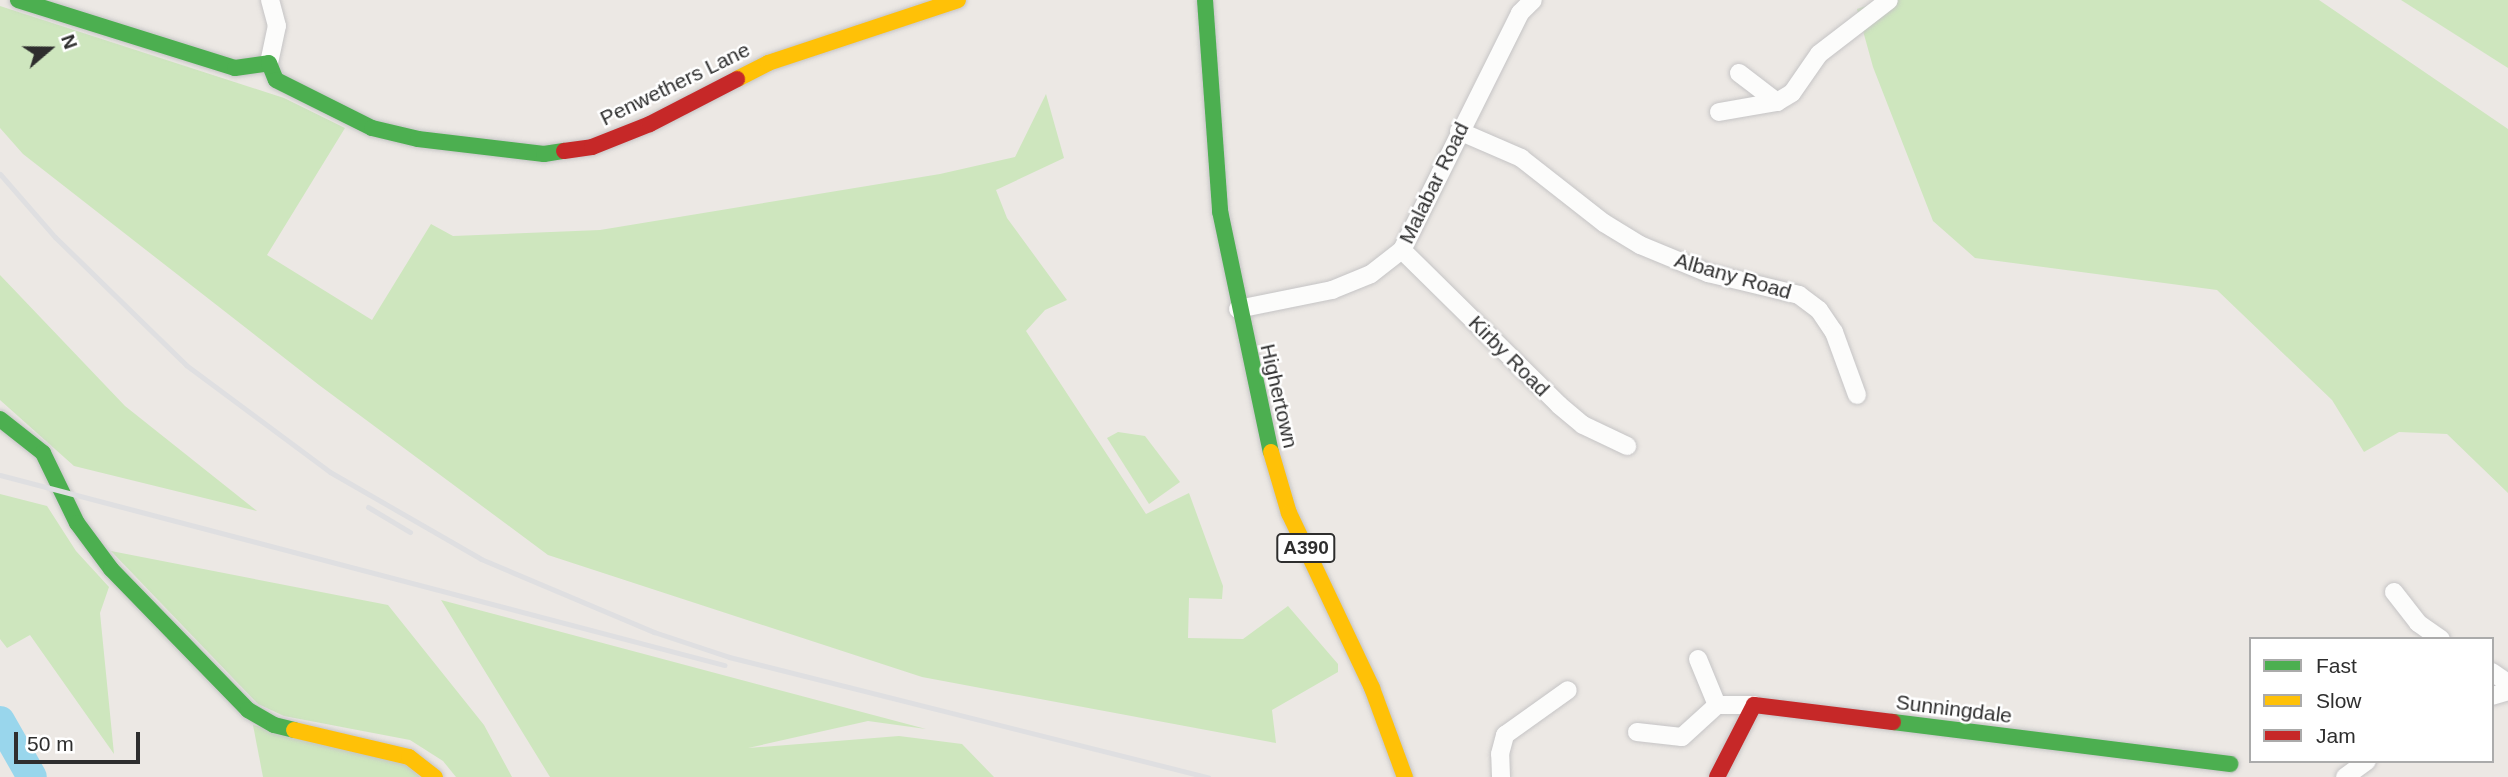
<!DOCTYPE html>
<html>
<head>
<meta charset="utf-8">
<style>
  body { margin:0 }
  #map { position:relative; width:2508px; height:777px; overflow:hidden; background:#ece8e4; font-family:Arial,sans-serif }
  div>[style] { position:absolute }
  .green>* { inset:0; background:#cee6be }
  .river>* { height:30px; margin:-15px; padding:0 15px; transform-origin:15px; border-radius:15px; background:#99d6ec }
  .roads { filter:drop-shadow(0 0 2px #c5c4c5) drop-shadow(0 0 2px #c5c4c5) }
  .street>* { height:18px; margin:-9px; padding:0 9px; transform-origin:9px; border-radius:9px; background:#fcfcfb }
  .fast>* { height:16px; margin:-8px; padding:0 8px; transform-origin:8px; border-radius:8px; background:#4caf50 }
  .slow>* { height:16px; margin:-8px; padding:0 8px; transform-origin:8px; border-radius:8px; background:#ffc107 }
  .jam>* { height:16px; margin:-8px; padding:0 8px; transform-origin:8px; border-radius:8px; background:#c62828 }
  .rail>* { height:5px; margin:-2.5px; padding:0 2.5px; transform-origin:2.5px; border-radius:2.5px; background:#dfdfe1 }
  span { translate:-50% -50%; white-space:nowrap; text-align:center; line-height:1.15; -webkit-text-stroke:5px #fff; paint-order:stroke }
  .shield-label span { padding:2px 5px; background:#fff; border:2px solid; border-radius:5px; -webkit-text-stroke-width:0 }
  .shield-label { font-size:19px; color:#2e2e2e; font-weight:700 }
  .street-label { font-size:21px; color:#2e2e2e }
  .legend { position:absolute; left:2249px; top:637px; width:245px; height:126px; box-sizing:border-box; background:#fff; border:2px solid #ababab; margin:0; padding:9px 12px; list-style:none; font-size:21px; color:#2e2e2e }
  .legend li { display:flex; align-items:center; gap:14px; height:35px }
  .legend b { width:35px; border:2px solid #ababab }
  .north { position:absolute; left:14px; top:14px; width:70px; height:70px; -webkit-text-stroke:5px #fff; paint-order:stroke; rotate:70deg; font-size:19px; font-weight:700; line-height:28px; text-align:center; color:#2e2e2e }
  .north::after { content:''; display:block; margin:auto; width:24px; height:32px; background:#2e2e2e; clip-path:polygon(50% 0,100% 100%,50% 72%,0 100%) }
  .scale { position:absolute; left:14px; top:732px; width:126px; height:32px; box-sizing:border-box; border:4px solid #2e2e2e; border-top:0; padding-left:9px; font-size:21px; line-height:24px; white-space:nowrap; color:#2e2e2e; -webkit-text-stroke:5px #fff; paint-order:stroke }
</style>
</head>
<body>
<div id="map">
  <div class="green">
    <div style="clip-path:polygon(1884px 0,2319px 0,2508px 129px,2508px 493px,2447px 434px,2399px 432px,2364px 452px,2332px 400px,2217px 290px,1975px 258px,1933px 221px,1873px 67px,1857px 9px)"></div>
    <div style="clip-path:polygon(2401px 0,2508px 0,2508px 68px)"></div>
    <div style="clip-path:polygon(0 6px,284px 98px,345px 128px,267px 255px,372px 320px,431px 224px,453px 236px,600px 230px,940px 174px,1015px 157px,1046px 94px,1064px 158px,996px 190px,1007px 218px,1067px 300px,1045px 310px,1026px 331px,1146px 514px,1189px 493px,1223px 586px,1222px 599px,1189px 598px,1188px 638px,1243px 639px,1288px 606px,1338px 664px,1338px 672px,1272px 710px,1276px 743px,922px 677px,548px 555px,319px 385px,23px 154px,0 128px)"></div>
    <div style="clip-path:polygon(0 275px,125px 406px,257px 511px,74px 466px,0 400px)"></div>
    <div style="clip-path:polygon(1118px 432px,1145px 436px,1180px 482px,1149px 504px,1107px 438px)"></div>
    <div style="clip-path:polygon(0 494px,47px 506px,76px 551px,109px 587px,100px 613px,114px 754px,30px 635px,7px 648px,0 639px)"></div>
    <div style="clip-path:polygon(111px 551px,388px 605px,484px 725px,512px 777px,456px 777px,443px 761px,410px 740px,284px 716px,258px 704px)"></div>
    <div style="clip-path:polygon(441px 600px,926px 729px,868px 721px,748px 748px,899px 736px,962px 744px,994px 777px,550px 777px)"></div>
    <div style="clip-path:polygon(253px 725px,407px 765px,420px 777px,263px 777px)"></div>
  </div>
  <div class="river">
    <div style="left:0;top:721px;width:64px;rotate:60.3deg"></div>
  </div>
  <div class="roads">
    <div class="street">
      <div style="left:269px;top:63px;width:38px;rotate:-78deg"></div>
      <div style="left:277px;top:26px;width:27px;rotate:-105deg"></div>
      <div style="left:1739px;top:73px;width:48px;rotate:37.3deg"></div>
      <div style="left:1719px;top:112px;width:59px;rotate:-9.8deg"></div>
      <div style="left:1777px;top:102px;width:17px;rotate:-31deg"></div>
      <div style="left:1792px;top:93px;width:47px;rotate:-55.3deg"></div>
      <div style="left:1819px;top:54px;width:88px;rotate:-37.6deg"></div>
      <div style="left:1459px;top:131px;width:68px;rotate:23.5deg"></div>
      <div style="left:1521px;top:158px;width:105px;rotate:38.1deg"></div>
      <div style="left:1604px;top:223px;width:42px;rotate:31.4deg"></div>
      <div style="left:1640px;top:245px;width:74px;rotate:22.4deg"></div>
      <div style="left:1708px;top:273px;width:94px;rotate:13.6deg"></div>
      <div style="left:1799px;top:295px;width:25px;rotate:37deg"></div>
      <div style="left:1819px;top:310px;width:27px;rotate:56deg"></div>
      <div style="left:1834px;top:332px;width:67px;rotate:69.9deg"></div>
      <div style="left:1402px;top:250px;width:221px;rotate:44.6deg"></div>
      <div style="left:1559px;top:405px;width:31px;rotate:40deg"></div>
      <div style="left:1583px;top:425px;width:49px;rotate:25.5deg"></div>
      <div style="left:1238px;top:309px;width:96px;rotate:-11.4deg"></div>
      <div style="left:1332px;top:290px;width:42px;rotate:-22.3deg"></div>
      <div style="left:1371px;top:274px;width:39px;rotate:-38deg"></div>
      <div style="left:1402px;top:250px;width:265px;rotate:-63.5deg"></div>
      <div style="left:1520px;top:13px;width:18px;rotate:-45deg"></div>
      <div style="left:2394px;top:592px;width:39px;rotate:52deg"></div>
      <div style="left:2418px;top:623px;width:28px;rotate:35deg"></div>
      <div style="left:1698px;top:659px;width:50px;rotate:67.6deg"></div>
      <div style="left:2492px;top:672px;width:19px;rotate:35deg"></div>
      <div style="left:2492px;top:696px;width:17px;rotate:-17deg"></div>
      <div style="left:1637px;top:732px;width:45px;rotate:6.3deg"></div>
      <div style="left:1682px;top:737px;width:47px;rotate:-42.4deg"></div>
      <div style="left:1717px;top:705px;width:37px"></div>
      <div style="left:1501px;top:777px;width:23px;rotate:-92deg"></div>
      <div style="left:1500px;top:754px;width:20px;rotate:-75deg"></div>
      <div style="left:1505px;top:735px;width:77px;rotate:-35.5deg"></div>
      <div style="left:2345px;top:777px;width:27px;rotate:-36deg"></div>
    </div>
    <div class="fast">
      <div style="left:18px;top:0;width:227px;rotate:17.4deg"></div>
      <div style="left:235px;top:68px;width:34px;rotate:-8deg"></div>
      <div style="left:269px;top:63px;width:18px;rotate:68deg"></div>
      <div style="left:276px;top:80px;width:107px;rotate:26.6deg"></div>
      <div style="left:372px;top:128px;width:47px;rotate:13.4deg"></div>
      <div style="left:418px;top:139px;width:127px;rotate:6.8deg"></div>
      <div style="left:544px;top:154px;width:20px;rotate:-9deg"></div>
      <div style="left:1205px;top:0;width:212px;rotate:85.9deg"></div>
      <div style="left:1220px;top:211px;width:246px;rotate:78.1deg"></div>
      <div style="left:0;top:419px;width:55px;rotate:38.3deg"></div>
      <div style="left:43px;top:453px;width:78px;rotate:64.1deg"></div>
      <div style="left:77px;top:523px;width:57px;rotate:53.5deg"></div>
      <div style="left:111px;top:569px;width:197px;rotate:45.8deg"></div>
      <div style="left:248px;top:710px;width:30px;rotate:30deg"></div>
      <div style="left:274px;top:725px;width:21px;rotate:14deg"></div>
      <div style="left:1893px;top:722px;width:340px;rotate:7.1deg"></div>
    </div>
    <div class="slow">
      <div style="left:737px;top:79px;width:35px;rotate:-27deg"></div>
      <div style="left:768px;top:63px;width:200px;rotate:-18.3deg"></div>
      <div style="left:1271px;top:452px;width:64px;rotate:73.6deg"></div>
      <div style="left:1289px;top:513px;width:194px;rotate:64.6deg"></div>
      <div style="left:1372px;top:688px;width:95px;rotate:69.7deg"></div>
      <div style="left:294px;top:730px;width:118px;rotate:13.2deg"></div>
      <div style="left:409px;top:757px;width:33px;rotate:38deg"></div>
    </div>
    <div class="jam">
      <div style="left:564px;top:151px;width:28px;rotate:-8deg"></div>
      <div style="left:592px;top:147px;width:62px;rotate:-21.6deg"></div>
      <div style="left:650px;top:124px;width:98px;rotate:-27.3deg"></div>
      <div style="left:1717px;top:777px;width:81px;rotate:-62.8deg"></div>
      <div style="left:1754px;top:705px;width:140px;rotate:7deg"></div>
    </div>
  </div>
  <div class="rail">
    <div style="left:0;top:174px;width:84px;rotate:48.9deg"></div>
    <div style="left:55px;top:237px;width:183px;rotate:44.3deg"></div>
    <div style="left:186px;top:365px;width:179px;rotate:36.6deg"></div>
    <div style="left:330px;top:472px;width:174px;rotate:29.9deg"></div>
    <div style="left:481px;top:559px;width:188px;rotate:22.9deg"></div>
    <div style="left:654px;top:632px;width:79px;rotate:18.4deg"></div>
    <div style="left:729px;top:657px;width:494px;rotate:14.1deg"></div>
    <div style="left:0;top:475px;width:749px;rotate:14.7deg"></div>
    <div style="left:368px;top:507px;width:49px;rotate:30.8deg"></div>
  </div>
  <div class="shield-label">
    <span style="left:1306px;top:548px">A390</span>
  </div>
  <div class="street-label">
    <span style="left:675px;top:84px;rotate:-26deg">Penwethers Lane</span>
    <span style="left:1434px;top:183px;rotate:-64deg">Malabar Road</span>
    <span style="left:1733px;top:276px;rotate:16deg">Albany Road</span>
    <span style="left:1509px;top:356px;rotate:45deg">Kirby Road</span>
    <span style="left:1279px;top:396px;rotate:77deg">Highertown</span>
    <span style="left:1954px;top:709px;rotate:7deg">Sunningdale</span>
  </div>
  <ul class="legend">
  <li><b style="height:9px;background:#4caf50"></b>Fast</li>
  <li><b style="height:9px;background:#ffc107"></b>Slow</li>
  <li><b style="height:9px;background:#c62828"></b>Jam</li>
  </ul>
  <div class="north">N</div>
  <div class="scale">50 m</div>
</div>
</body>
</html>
